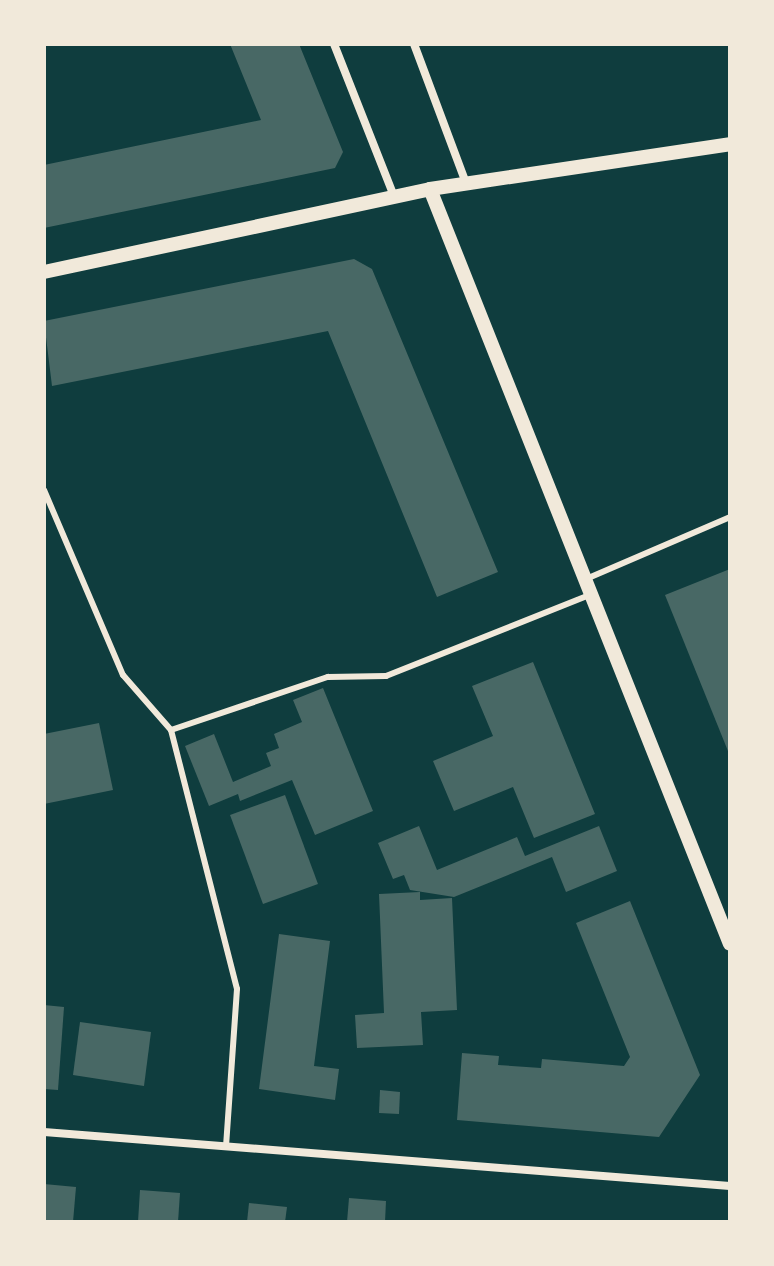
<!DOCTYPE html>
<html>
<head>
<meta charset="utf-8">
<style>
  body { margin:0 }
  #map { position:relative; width:774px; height:1266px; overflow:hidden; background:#0f3d3e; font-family:Overpass,sans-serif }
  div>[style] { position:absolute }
  .building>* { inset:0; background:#486865 }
  .service>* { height:6px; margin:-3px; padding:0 3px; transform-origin:3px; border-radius:3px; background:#f1e9da }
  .minor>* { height:8px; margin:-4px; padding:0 4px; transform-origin:4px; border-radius:4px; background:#f1e9da }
  .tertiary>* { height:14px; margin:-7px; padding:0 7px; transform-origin:7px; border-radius:7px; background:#f1e9da }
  span { translate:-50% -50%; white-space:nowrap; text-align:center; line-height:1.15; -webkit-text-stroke:6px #f1e9da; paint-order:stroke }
  .frame { position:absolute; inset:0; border:46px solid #f1e9da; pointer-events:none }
</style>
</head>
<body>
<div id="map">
  <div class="building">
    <div style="clip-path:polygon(230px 44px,299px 44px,343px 152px,335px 168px,44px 228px,44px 165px,261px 120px)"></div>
    <div style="clip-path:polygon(354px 259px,372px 269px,498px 572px,437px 597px,328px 331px,52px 386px,44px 321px)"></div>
    <div style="clip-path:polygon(730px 569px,730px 756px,665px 595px)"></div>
    <div style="clip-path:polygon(533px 662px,595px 814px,534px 838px,513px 787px,454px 811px,433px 761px,493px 736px,472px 686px)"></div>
    <div style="clip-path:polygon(323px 688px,373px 811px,315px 835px,292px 780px,240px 801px,238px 794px,209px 806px,185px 746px,214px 734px,233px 782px,271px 766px,266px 753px,279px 748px,274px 734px,302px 722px,293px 700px)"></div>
    <div style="clip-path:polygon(99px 723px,113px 790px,44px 804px,44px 734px)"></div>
    <div style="clip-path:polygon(285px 795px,318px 884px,263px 904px,230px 815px)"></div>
    <div style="clip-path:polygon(419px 826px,437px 870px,517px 837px,525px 856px,599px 826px,617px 871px,566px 892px,552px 857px,454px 897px,410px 890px,404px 875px,393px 879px,378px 843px)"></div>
    <div style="clip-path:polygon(420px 892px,420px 900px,452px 898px,457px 1010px,421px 1012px,423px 1045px,357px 1048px,355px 1015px,384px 1013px,379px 894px)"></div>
    <div style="clip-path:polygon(630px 901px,700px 1075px,659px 1137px,457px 1120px,462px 1053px,499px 1056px,498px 1065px,541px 1068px,542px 1059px,624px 1066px,630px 1057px,576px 923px)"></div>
    <div style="clip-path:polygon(279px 934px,330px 941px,314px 1066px,339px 1069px,335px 1100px,259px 1089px)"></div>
    <div style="clip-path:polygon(44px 1005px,64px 1007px,58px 1090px,44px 1089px)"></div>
    <div style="clip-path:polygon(80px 1022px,151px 1032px,144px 1086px,73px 1075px)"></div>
    <div style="clip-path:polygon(380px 1090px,400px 1092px,399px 1114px,379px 1113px)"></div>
    <div style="clip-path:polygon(44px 1184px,76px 1187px,73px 1222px,44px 1222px)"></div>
    <div style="clip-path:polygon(140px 1190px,180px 1193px,178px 1222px,138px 1222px)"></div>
    <div style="clip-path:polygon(349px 1198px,386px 1201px,385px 1222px,347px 1222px)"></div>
    <div style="clip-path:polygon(249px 1203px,287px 1207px,285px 1222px,247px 1222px)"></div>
  </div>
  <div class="service">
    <div style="left:44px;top:490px;width:201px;rotate:66.9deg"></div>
    <div style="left:123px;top:675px;width:73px;rotate:48.9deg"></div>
    <div style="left:171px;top:730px;width:267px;rotate:75.7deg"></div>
    <div style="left:237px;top:989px;width:157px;rotate:94deg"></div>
    <div style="left:586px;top:579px;width:157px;rotate:-23.3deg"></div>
    <div style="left:171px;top:730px;width:166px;rotate:-18.7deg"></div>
    <div style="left:328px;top:677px;width:58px;rotate:-1deg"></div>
    <div style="left:386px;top:676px;width:219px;rotate:-21.7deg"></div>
  </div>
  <div class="minor">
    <div style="left:334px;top:44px;width:163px;rotate:68.5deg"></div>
    <div style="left:414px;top:44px;width:148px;rotate:69.5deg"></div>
    <div style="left:44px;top:1132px;width:688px;rotate:4.5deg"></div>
  </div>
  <div class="tertiary">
    <div style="left:430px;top:189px;width:812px;rotate:68.33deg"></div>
    <div style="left:44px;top:272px;width:395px;rotate:-12.1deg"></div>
    <div style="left:430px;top:189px;width:303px;rotate:-8.5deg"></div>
  </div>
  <div class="frame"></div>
</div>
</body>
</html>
